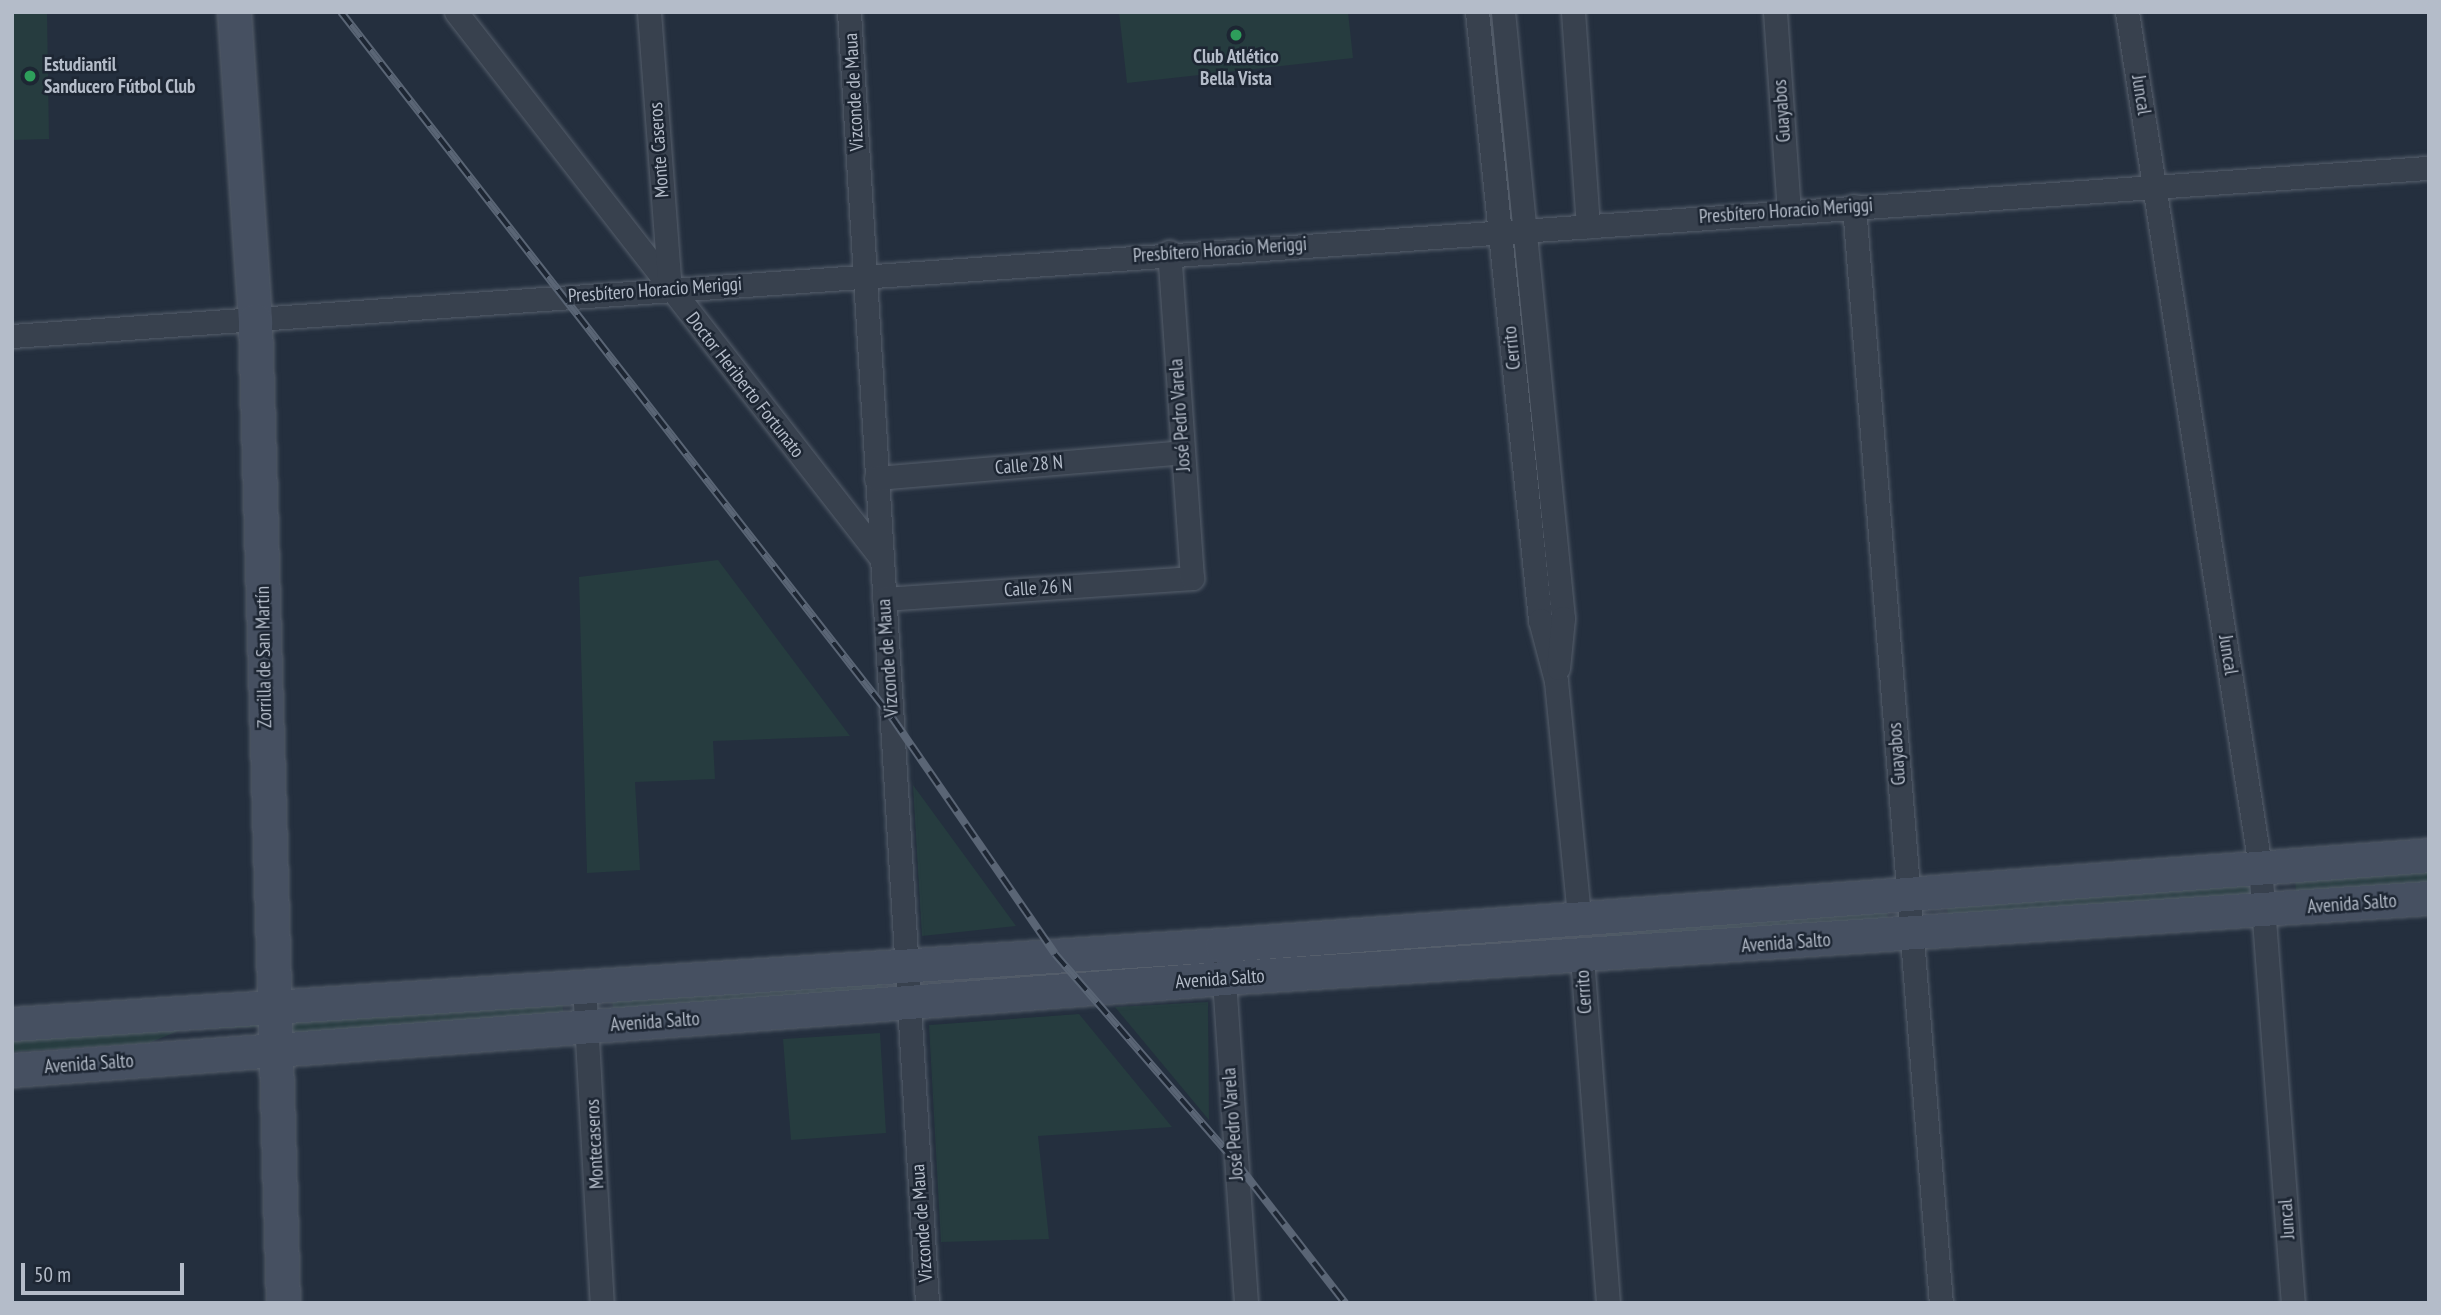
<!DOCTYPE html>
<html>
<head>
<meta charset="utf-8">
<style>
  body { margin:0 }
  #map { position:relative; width:2441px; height:1315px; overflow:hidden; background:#242f3e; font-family:"PT Sans Narrow",sans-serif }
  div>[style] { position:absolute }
  .green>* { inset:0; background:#263c3f }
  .roads { filter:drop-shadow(0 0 2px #565f6c) drop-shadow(0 0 2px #565f6c) }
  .street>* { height:23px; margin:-11.5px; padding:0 11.5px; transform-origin:11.5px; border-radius:11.5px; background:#38414e }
  .secondary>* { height:33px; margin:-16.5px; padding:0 16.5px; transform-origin:16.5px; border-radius:16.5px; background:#465061 }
  .rail>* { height:8px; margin-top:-4px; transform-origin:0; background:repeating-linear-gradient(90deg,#1d2633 0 16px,#5a6575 0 32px); box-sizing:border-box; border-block:2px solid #5a6575 }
  .dots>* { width:19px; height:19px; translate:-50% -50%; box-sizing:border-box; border:4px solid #1d2633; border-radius:50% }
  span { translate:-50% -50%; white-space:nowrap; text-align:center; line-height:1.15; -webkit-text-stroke:5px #1d2633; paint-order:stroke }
  .poi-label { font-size:19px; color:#b4bcc9; font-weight:700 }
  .left { translate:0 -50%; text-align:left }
  .street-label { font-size:19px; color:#b4bcc9 }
  .frame { position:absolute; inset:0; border:14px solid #b4bcc9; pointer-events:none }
  .scale { position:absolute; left:21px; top:1263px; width:163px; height:32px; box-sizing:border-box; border:4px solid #b4bcc9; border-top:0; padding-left:9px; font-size:21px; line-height:24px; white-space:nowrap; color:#b4bcc9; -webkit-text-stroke:5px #1d2633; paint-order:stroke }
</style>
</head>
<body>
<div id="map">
  <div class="green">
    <div style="clip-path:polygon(12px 12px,47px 12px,49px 139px,12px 140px)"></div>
    <div style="clip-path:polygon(1119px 12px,1348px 12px,1353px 58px,1127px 83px)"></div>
    <div style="clip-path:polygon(718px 560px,850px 736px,713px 741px,715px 779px,635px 782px,640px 870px,587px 873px,579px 577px)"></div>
    <div style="clip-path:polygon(913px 785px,1016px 926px,922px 936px)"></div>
    <div style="clip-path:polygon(2429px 867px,2429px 883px,2296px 893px,2295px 876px)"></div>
    <div style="clip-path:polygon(2250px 880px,2251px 898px,1948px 919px,1947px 901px)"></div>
    <div style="clip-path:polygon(1887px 908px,1888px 924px,1605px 940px,1604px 924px)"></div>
    <div style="clip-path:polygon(881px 975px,883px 992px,613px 1010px,612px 994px)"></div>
    <div style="clip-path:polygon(562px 998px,564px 1020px,288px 1040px,286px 1014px)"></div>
    <div style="clip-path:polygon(1208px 1002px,1209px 1120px,1115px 1007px)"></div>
    <div style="clip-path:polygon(1079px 1014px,1172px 1127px,1038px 1136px,1049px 1239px,941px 1242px,929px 1025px)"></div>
    <div style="clip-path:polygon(265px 1015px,266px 1027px,183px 1029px,149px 1043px,12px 1052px,12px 1035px)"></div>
    <div style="clip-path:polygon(880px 1033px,886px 1133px,791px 1140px,783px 1039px)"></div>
  </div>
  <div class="roads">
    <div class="street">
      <div style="left:456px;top:12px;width:692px;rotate:52.1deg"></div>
      <div style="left:649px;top:12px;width:278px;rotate:85.7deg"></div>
      <div style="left:849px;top:12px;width:1293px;rotate:86.54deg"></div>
      <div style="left:1477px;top:12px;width:611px;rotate:84.08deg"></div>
      <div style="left:1540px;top:620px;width:63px;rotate:75.3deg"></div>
      <div style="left:1556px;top:681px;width:235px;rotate:84.4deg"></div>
      <div style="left:1503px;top:12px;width:609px;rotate:84.35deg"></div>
      <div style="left:1563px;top:618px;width:50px;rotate:95.7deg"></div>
      <div style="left:1573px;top:12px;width:215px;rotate:86deg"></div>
      <div style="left:1775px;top:12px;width:198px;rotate:86deg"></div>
      <div style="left:2127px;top:12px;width:864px;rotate:81.15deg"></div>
      <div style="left:2260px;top:866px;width:438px;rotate:85.7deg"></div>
      <div style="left:1854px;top:206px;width:1100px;rotate:85.47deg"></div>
      <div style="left:12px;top:336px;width:2423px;rotate:-3.98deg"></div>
      <div style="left:876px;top:478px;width:308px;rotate:-4.8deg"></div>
      <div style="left:884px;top:599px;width:309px;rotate:-3.9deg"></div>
      <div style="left:1192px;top:578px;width:327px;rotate:-94deg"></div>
      <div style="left:1582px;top:957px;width:347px;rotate:85.7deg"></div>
      <div style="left:1223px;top:965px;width:339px;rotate:86.1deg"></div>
      <div style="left:584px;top:985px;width:319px;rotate:86.8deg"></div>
    </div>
    <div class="secondary">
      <div style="left:234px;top:12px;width:309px;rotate:86.1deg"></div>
      <div style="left:255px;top:320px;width:983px;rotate:88.37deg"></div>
      <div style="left:12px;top:1024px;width:1213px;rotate:-3.74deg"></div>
      <div style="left:1222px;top:945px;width:1210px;rotate:-4.26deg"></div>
      <div style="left:12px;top:1070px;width:1214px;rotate:-4.34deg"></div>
      <div style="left:1223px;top:978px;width:1209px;rotate:-3.8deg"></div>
    </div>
  </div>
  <div class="rail">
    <div style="left:341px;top:12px;width:897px;rotate:52.02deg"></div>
    <div style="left:893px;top:719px;width:285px;rotate:55.4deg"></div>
    <div style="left:1055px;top:954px;width:274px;rotate:49deg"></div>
    <div style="left:1235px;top:1161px;width:180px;rotate:52.2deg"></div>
  </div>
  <div class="dots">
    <div style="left:1236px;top:35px;background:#2e9e5b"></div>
    <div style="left:30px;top:76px;background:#2e9e5b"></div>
  </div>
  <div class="poi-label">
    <span style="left:1236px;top:68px">Club Atlético<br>Bella Vista</span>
    <span class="left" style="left:44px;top:76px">Estudiantil<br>Sanducero Fútbol Club</span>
  </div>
  <div class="street-label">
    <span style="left:854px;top:92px;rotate:-93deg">Vizconde de Maua</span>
    <span style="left:2141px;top:95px;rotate:81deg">Juncal</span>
    <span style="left:1782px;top:111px;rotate:-94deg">Guayabos</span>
    <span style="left:659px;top:150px;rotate:-94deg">Monte Caseros</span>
    <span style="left:1786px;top:211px;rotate:-4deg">Presbítero Horacio Meriggi</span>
    <span style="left:1220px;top:250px;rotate:-4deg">Presbítero Horacio Meriggi</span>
    <span style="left:655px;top:290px;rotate:-4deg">Presbítero Horacio Meriggi</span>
    <span style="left:1512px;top:348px;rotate:-96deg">Cerrito</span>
    <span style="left:745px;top:385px;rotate:52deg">Doctor Heriberto Fortunato</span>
    <span style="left:1180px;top:415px;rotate:-94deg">José Pedro Varela</span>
    <span style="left:1029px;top:465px;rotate:-5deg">Calle 28 N</span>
    <span style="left:1038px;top:588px;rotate:-4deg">Calle 26 N</span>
    <span style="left:2228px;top:655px;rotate:81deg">Juncal</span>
    <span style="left:264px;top:657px;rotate:-91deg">Zorrilla de San Martín</span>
    <span style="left:888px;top:658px;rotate:-94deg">Vizconde de Maua</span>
    <span style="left:1897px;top:754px;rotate:-94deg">Guayabos</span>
    <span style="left:2352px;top:904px;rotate:-4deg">Avenida Salto</span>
    <span style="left:1786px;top:943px;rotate:-4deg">Avenida Salto</span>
    <span style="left:1220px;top:979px;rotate:-4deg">Avenida Salto</span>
    <span style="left:1584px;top:992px;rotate:-94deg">Cerrito</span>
    <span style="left:655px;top:1022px;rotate:-4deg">Avenida Salto</span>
    <span style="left:89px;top:1064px;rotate:-4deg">Avenida Salto</span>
    <span style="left:1233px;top:1124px;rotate:-94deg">José Pedro Varela</span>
    <span style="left:595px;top:1144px;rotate:-93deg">Montecaseros</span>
    <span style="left:2287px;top:1219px;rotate:-94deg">Juncal</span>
    <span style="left:922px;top:1223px;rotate:-94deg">Vizconde de Maua</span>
  </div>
  <div class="frame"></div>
  <div class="scale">50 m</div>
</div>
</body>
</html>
